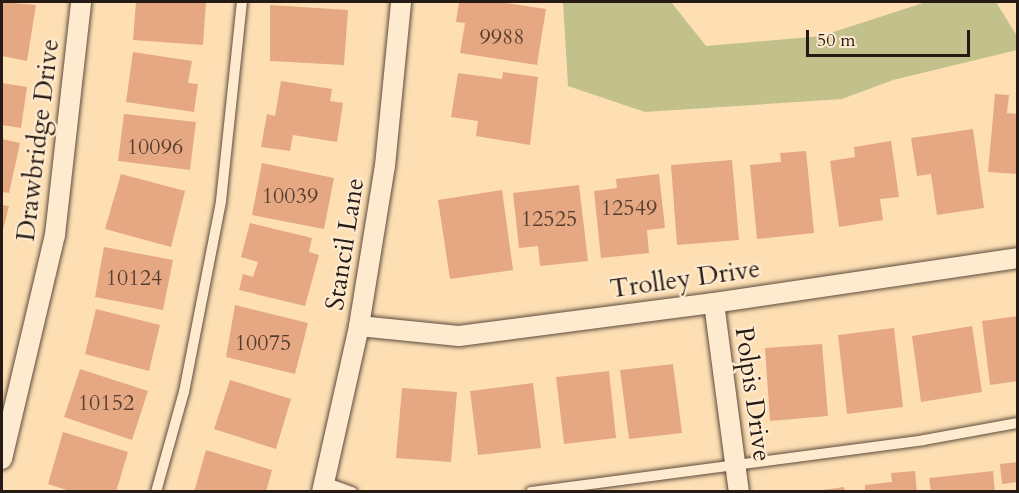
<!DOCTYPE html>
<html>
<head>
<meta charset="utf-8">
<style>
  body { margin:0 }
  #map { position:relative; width:1019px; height:493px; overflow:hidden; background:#fedfb4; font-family:Cardo,serif }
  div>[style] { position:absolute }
  .green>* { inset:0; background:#c2c18c }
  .building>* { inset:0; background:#e6a882 }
  .roads { filter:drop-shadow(0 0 2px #5b4b3c) drop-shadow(0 0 2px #5b4b3c) }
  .lane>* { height:10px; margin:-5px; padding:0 5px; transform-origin:5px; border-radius:5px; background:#feeace }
  .street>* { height:20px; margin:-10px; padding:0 10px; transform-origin:10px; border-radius:10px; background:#feeace }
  span { translate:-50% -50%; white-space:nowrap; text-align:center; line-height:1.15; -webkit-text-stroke:4.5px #feeace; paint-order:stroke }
  .number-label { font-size:22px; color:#553e30 }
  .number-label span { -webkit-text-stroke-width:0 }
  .street-label { font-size:26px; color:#251a14 }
  .frame { position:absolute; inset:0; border:3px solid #251a14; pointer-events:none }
  .scale { position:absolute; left:806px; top:30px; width:164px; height:27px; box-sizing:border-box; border:3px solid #251a14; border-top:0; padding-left:8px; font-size:18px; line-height:21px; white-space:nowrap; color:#251a14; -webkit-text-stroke:4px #feeace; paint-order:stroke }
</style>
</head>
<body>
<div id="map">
  <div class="green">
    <div style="clip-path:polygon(563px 2px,671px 2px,706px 46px,821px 36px,926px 2px,996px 2px,1017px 36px,1017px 50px,893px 80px,842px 99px,645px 112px,568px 86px)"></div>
  </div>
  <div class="building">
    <div style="clip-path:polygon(2px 2px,36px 5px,27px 61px,2px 56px)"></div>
    <div style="clip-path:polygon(136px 2px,206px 2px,203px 45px,133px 40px)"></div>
    <div style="clip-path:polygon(459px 2px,499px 2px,546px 9px,537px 65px,460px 53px,465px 23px,456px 22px)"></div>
    <div style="clip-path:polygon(270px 5px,348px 10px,344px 65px,270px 61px)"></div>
    <div style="clip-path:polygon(133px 52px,192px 61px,188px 83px,198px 84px,194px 112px,126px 102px)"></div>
    <div style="clip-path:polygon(503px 72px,538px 77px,530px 145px,476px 136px,478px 121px,451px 117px,458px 73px,502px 79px)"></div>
    <div style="clip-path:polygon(281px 81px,332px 89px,330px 101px,343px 103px,337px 142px,293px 135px,290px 151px,261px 147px,267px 114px,275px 116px)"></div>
    <div style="clip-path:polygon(2px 83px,27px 87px,21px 128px,2px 125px)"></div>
    <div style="clip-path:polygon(995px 94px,1009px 95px,1007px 113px,1018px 114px,1018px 174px,988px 172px)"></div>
    <div style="clip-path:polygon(124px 114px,196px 122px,190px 170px,118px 161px)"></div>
    <div style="clip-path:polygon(973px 129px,984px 208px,937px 215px,931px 174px,917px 176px,911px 138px)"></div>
    <div style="clip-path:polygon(2px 139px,20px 143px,9px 193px,2px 192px)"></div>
    <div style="clip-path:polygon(891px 141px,899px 197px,880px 199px,883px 220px,839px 227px,830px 161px,855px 157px,854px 147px)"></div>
    <div style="clip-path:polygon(806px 151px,814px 233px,757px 239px,750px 165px,781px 162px,780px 153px)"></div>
    <div style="clip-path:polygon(732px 160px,739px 240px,677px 245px,671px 165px)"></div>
    <div style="clip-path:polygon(262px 163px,334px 178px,324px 229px,252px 215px)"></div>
    <div style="clip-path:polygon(121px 174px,185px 191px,171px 247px,105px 229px)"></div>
    <div style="clip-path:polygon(659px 174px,665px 228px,647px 230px,649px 253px,601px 258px,594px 191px,617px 188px,616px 179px)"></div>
    <div style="clip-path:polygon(579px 185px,588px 261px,540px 266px,538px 246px,519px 248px,513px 193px)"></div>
    <div style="clip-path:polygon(502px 190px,513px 270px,450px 279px,438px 200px)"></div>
    <div style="clip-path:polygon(2px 205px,9px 206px,2px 234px)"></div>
    <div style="clip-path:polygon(250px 223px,312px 238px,309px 252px,319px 255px,305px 306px,239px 290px,243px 274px,253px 277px,258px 262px,241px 257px)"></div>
    <div style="clip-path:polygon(104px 247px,173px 260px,163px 310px,95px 297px)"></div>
    <div style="clip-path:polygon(235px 305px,308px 323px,295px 374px,226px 357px)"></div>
    <div style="clip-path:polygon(96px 309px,160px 325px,149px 371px,85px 354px)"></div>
    <div style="clip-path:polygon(1018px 316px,1018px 381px,990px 385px,982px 321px)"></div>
    <div style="clip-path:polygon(972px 326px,982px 392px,921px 402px,912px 336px)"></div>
    <div style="clip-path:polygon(894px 328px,903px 407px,847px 414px,838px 335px)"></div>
    <div style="clip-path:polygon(822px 344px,828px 416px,770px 421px,765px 348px)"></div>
    <div style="clip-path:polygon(673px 364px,682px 433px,629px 439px,620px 370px)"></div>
    <div style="clip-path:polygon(80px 369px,148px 391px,132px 440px,64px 417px)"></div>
    <div style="clip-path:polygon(609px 371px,616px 438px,564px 444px,556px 377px)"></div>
    <div style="clip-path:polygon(230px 380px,291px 399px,276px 449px,214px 429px)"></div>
    <div style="clip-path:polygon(533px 383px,541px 448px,478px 455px,470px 391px)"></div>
    <div style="clip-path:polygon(402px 388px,457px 392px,451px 462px,396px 458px)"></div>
    <div style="clip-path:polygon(63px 432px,128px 452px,116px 492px,73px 492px,48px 484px)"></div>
    <div style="clip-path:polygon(206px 450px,272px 470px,266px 492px,194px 492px)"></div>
    <div style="clip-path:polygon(1018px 462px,1018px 482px,1002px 484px,1000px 464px)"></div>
    <div style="clip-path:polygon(915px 471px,917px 492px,865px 492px,865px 485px,892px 482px,891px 473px)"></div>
    <div style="clip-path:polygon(993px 471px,995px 492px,931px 492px,929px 478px)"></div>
    <div style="clip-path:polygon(844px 487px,845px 492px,824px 492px,823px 490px)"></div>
  </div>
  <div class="roads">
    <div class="lane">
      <div style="left:324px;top:482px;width:30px;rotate:20deg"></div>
      <div style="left:156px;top:492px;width:104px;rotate:-74.4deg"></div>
      <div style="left:184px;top:392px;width:195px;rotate:-79deg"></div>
      <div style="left:221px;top:201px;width:200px;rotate:-84deg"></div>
      <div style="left:531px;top:492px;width:396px;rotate:-7.5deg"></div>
      <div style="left:924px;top:440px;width:96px;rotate:-10.3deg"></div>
    </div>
    <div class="street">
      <div style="left:714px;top:303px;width:191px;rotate:82.5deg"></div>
      <div style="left:359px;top:326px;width:100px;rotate:5.7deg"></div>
      <div style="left:459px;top:336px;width:257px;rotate:-7.4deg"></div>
      <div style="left:714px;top:303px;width:307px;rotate:-8.4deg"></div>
      <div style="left:2px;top:459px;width:230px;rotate:-76.7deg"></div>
      <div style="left:55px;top:235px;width:234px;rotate:-83.6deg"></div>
      <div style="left:322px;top:492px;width:170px;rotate:-77.4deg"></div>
      <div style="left:359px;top:326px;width:162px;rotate:-80.8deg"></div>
      <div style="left:385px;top:166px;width:165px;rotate:-84.4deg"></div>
    </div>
  </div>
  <div class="number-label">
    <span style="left:502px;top:38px">9988</span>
    <span style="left:155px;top:148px">10096</span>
    <span style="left:290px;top:197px">10039</span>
    <span style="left:629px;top:209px">12549</span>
    <span style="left:549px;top:220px">12525</span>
    <span style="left:134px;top:279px">10124</span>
    <span style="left:263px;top:344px">10075</span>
    <span style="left:106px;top:404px">10152</span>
  </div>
  <div class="street-label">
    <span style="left:38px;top:140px;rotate:-83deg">Drawbridge Drive</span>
    <span style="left:345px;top:244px;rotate:-81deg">Stancil Lane</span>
    <span style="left:685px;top:279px;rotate:-8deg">Trolley Drive</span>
    <span style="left:753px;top:394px;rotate:82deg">Polpis Drive</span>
  </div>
  <div class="frame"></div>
  <div class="scale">50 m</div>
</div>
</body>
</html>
